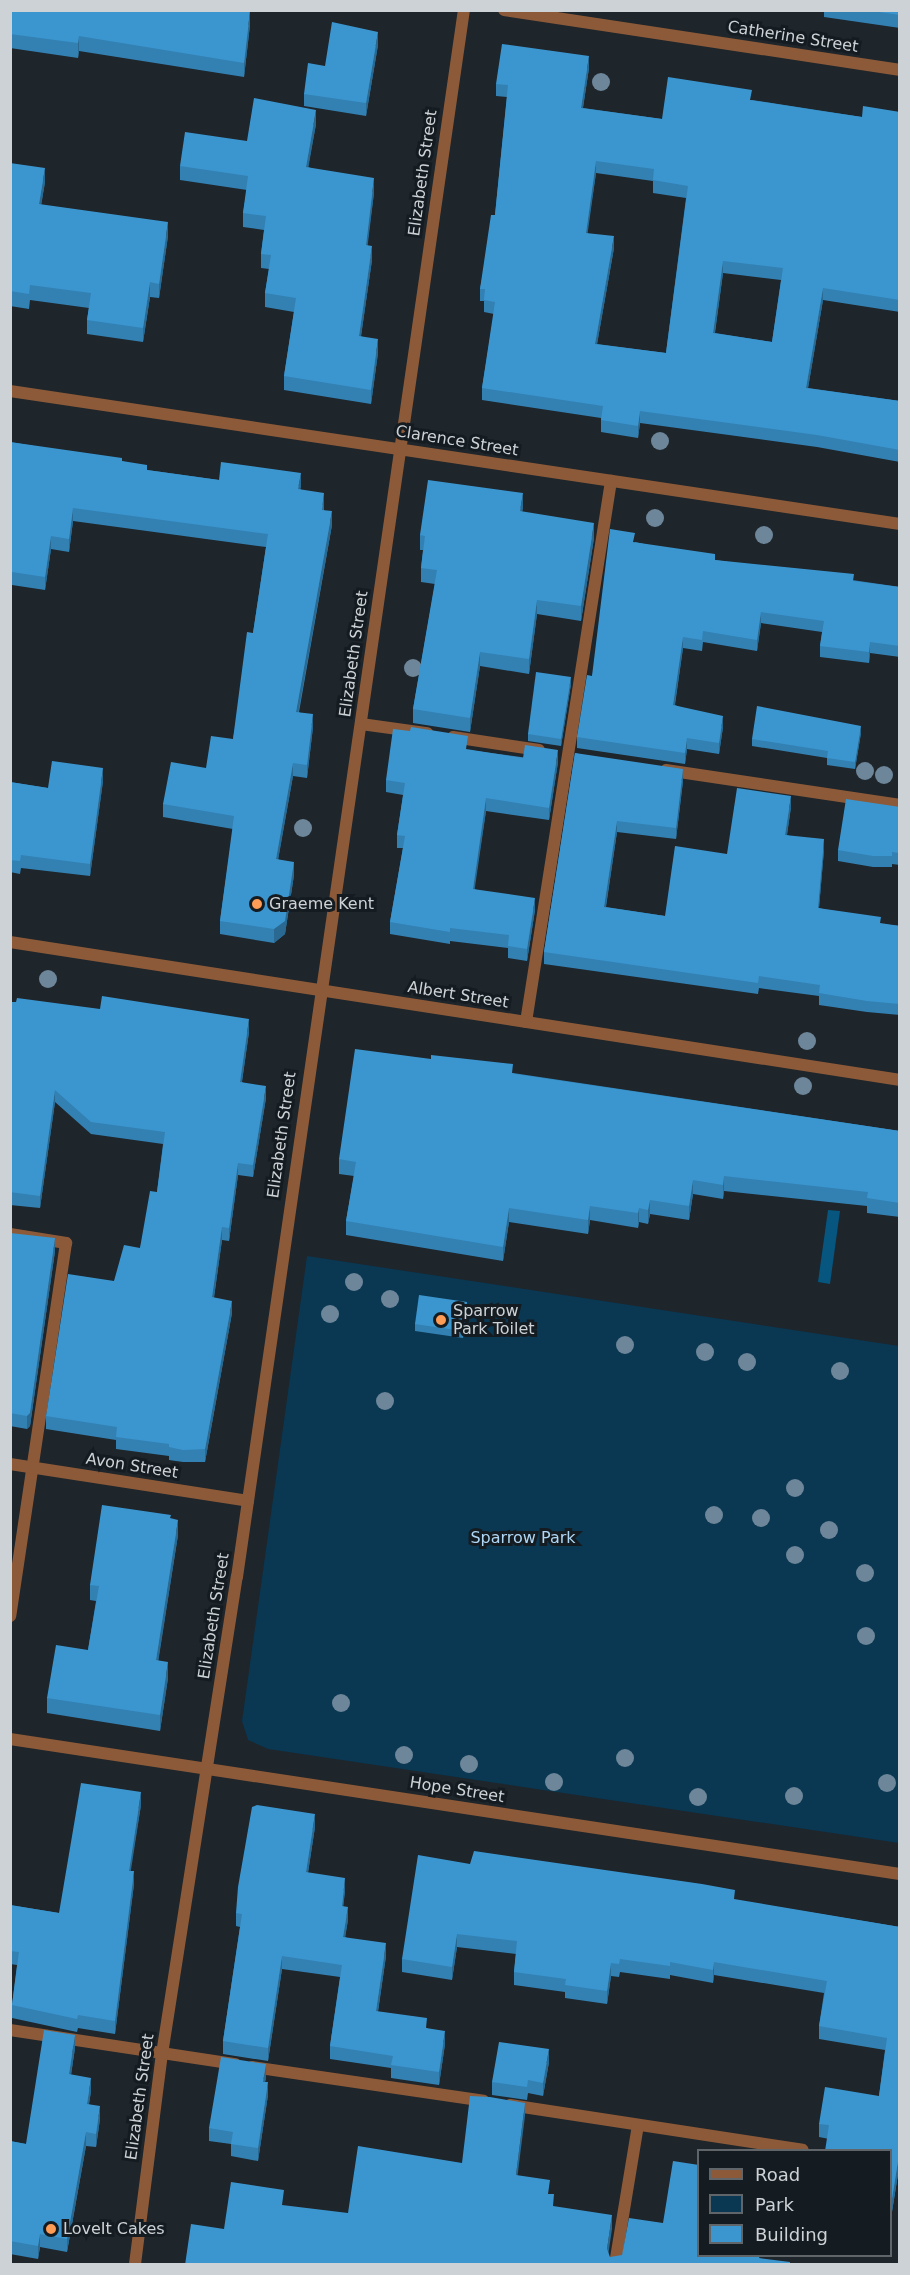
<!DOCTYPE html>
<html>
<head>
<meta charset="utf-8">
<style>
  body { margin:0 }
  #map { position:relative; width:910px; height:2275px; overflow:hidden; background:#1e252b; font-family:"DejaVu Sans",sans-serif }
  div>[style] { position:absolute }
  .green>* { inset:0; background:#0a3751 }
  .water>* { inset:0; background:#065680 }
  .service>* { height:12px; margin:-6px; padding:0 6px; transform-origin:6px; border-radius:6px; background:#8c5a38 }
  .minor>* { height:12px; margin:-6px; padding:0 6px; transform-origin:6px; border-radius:6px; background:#8c5a38 }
  .tertiary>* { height:12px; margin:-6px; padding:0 6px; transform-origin:6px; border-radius:6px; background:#8c5a38 }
  .trees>* { width:18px; height:18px; margin:-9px; border-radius:50%; background:#6d869a }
  .wall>* { inset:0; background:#3381b3 }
  .shaded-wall>* { inset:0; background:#296992 }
  .building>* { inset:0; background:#3b96d0 }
  .dots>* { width:16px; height:16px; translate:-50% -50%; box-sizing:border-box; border:3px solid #151c21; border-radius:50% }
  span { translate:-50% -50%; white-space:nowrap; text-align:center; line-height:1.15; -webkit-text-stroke:6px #151c21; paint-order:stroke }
  .street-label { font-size:16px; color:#cdd2d6 }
  .poi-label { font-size:16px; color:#cdd2d6 }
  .left { translate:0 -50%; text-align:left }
  .park-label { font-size:16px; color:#aed6f5 }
  .frame { position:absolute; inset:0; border:12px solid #cdd2d6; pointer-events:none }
  .legend { position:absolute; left:697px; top:2149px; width:195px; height:108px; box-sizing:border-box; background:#151c21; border:2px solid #5f6569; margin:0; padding:8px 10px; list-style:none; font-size:18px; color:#cdd2d6 }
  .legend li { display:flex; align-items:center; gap:12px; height:30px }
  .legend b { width:30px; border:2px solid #5f6569 }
</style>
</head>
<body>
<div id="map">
  <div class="green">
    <div style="clip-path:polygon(307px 1256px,899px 1346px,899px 1843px,268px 1749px,248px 1740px,242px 1721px)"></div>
  </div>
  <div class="water">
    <div style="clip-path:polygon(828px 1210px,840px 1211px,830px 1284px,818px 1282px)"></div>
  </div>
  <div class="service">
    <div style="left:361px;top:724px;width:67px;rotate:7.8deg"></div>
    <div style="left:453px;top:737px;width:87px;rotate:8.6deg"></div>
    <div style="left:666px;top:770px;width:237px;rotate:8.5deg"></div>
    <div style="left:526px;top:1022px;width:548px;rotate:-81.07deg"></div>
    <div style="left:10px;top:1234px;width:57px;rotate:9.1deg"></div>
    <div style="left:66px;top:1243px;width:377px;rotate:98.5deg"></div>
    <div style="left:10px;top:2030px;width:228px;rotate:8.6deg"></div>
    <div style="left:252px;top:2067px;width:234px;rotate:8.3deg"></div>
    <div style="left:510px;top:2105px;width:296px;rotate:8.7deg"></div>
    <div style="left:615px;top:2264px;width:141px;rotate:-80.6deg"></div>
  </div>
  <div class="minor">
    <div style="left:504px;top:10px;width:401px;rotate:8.6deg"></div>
    <div style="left:10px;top:391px;width:900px;rotate:8.5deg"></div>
    <div style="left:10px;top:942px;width:901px;rotate:8.81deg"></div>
    <div style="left:10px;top:1464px;width:241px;rotate:8.8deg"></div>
    <div style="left:10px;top:1739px;width:900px;rotate:8.63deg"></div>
  </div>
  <div class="tertiary">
    <div style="left:135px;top:2264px;width:212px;rotate:-82.7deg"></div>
    <div style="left:162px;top:2054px;width:483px;rotate:-81.1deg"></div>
    <div style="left:237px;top:1577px;width:1583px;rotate:-81.76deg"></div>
  </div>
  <div class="trees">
    <div style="left:601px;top:82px"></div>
    <div style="left:660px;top:441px"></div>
    <div style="left:655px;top:518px"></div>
    <div style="left:764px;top:535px"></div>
    <div style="left:413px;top:668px"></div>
    <div style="left:865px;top:771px"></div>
    <div style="left:884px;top:775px"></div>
    <div style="left:303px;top:828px"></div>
    <div style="left:48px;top:979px"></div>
    <div style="left:807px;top:1041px"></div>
    <div style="left:803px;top:1086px"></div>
    <div style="left:354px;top:1282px"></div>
    <div style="left:390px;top:1299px"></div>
    <div style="left:330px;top:1314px"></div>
    <div style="left:625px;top:1345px"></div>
    <div style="left:705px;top:1352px"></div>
    <div style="left:747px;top:1362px"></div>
    <div style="left:840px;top:1371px"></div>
    <div style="left:385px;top:1401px"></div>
    <div style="left:795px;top:1488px"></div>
    <div style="left:714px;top:1515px"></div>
    <div style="left:761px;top:1518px"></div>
    <div style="left:829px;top:1530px"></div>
    <div style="left:795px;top:1555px"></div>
    <div style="left:865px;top:1573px"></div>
    <div style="left:866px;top:1636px"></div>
    <div style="left:341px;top:1703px"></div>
    <div style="left:404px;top:1755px"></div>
    <div style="left:625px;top:1758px"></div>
    <div style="left:469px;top:1764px"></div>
    <div style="left:554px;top:1782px"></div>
    <div style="left:887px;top:1783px"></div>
    <div style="left:794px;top:1796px"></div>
    <div style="left:698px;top:1797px"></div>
  </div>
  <div class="wall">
    <div style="clip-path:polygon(10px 10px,250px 25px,244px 77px,79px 51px,78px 58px,10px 48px)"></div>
    <div style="clip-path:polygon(824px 10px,900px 10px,900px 28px,824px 17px)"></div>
    <div style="clip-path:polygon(378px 45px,366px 116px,304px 106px,304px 94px,325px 66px)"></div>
    <div style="clip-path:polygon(evenodd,589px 68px,583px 108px,662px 119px,752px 100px,862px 117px,900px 112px,900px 312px,823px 300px,808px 388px,900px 401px,900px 462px,817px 447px,640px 423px,638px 438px,601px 432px,601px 418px,482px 400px,482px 388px,494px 314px,484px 312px,484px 301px,480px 301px,480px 289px,495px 215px,507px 97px,496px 96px,496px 84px,589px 68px,596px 173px,653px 181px,653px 193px,686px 198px,666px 353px,597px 344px,614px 248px,587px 233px,596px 173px,589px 68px,723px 273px,781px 280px,772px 342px,715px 333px,723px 273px)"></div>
    <div style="clip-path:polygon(316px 124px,308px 167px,374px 193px,367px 246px,372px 260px,361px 336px,378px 353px,371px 404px,284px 390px,284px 376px,294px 312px,265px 307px,265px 293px,269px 269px,261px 268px,261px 254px,264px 230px,243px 227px,243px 213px,247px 190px,180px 180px,180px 166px)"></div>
    <div style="clip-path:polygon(10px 163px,45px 182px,41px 205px,168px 236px,159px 298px,150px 297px,143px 342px,87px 334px,87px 320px,89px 308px,30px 300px,29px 309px,10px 306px)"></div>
    <div style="clip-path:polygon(10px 442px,122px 461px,147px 470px,219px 480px,301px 486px,300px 489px,324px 506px,324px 510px,332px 525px,299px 712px,313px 727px,307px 778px,293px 776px,278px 859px,294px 875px,285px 934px,274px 943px,220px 934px,220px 921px,233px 829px,163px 817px,163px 804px,206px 768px,233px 739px,253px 633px,266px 547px,73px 521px,69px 552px,51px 549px,45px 590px,12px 585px,10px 594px)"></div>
    <div style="clip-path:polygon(523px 507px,522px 512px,594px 538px,581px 621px,537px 614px,529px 674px,480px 666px,470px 732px,413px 723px,413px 709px,435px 584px,421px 582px,421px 568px,423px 550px,420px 550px,420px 535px)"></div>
    <div style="clip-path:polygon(635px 542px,715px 560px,900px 587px,900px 657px,870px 653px,869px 663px,820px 657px,820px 646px,822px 632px,761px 623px,757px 651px,703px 642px,702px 651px,683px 648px,675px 705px,723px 727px,719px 754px,687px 749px,685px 764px,577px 748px,577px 737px,592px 676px)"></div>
    <div style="clip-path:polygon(571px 684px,561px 746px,528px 741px,528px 734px)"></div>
    <div style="clip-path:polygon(861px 733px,855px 769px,827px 765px,827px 758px,752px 746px,752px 739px)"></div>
    <div style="clip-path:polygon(468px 750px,558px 762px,549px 820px,486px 811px,474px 889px,535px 910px,527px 961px,508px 958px,508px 948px,450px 941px,450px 944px,390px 934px,390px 922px,403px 848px,397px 848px,397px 835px,403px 795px,386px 792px,386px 780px)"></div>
    <div style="clip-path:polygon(575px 753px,683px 781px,676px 839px,617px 832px,606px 907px,665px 916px,727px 854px,791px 807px,787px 835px,824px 850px,819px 908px,881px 924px,900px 926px,900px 1015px,867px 1012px,819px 1005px,819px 996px,759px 988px,758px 994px,544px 964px,544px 952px)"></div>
    <div style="clip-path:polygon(103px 781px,90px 876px,21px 868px,20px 874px,10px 872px,10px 782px,48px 788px)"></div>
    <div style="clip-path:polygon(900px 807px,900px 865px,892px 864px,892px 867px,873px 867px,838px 861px,838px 850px)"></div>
    <div style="clip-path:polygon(10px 1002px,249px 1032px,242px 1082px,266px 1098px,253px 1177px,238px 1175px,229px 1241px,222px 1240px,214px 1298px,232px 1313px,205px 1462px,183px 1462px,169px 1460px,169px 1456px,116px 1449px,116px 1440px,46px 1429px,46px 1416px,114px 1281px,140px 1248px,157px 1192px,163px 1144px,91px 1134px,55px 1102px,40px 1208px,10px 1205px)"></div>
    <div style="clip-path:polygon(431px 1059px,513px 1073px,900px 1131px,900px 1217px,867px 1213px,867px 1206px,724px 1191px,723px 1199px,693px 1194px,689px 1220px,650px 1214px,648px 1224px,639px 1222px,638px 1228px,590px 1220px,588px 1234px,509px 1222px,503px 1261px,346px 1235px,346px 1221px,354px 1176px,339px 1174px,339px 1159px)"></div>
    <div style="clip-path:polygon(10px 1233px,55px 1251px,30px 1426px,27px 1429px,10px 1426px)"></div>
    <div style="clip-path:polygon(467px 1308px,463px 1338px,415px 1331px,415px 1324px)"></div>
    <div style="clip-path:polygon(171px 1519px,178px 1535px,158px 1661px,168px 1678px,160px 1731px,47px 1713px,47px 1698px,88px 1650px,96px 1601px,90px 1600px,90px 1585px)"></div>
    <div style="clip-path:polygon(141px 1805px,130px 1871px,134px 1884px,115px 2034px,78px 2028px,77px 2032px,12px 2018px,12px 2005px,17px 1965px,10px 1964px,10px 1905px,59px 1913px)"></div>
    <div style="clip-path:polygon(315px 1827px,308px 1873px,345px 1891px,343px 1906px,348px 1920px,345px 1937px,386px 1956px,378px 2012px,427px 2028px,445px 2044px,439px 2085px,391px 2078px,391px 2068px,330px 2059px,330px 2046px,340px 1977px,282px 1969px,268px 2061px,223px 2054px,223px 2041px,240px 1927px,236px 1926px,236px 1913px)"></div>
    <div style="clip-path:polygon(470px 1864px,735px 1900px,900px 1927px,900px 2169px,899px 2168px,891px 2218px,891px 2151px,819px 2137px,819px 2124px,879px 2096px,885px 2050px,819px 2039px,819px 2026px,824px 1993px,714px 1975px,713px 1983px,670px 1975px,670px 1979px,620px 1972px,619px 1977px,611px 1976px,607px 2004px,565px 1998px,565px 1992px,514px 1985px,514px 1972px,516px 1954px,457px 1947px,452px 1980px,402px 1972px,402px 1959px)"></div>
    <div style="clip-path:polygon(75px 2048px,71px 2075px,91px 2091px,89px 2104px,100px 2119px,96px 2147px,86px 2146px,67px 2252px,40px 2247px,38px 2259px,10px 2254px,10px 2141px,26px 2144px)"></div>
    <div style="clip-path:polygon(549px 2062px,543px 2096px,528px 2093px,527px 2100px,492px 2095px,492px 2082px)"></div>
    <div style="clip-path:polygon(266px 2077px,265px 2082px,268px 2095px,258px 2161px,231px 2156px,231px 2144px,209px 2141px,209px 2128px)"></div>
  </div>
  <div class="shaded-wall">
    <div style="clip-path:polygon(250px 11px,250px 25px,244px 77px,244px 63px)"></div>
    <div style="clip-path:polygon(378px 32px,378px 45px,366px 116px,366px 103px)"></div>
    <div style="clip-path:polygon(79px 36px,79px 51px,78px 58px,78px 43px)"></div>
    <div style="clip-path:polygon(589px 56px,589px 68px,581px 120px,581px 108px)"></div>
    <div style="clip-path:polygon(12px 107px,12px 122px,10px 130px,10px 116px)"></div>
    <div style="clip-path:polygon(316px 110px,316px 124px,306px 181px,306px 167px)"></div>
    <div style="clip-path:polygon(596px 161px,596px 173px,586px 245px,586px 233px)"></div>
    <div style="clip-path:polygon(45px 168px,45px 182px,39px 219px,39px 204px)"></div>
    <div style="clip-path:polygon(374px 178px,374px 193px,366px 259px,366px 245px)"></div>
    <div style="clip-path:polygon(168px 222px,168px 236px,159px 298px,159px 284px)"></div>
    <div style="clip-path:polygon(614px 236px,614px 248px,595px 356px,595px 344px)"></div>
    <div style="clip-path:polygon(372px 246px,372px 260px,359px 350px,359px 336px)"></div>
    <div style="clip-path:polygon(723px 261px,723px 273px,713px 345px,713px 333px)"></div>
    <div style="clip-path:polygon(150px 282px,150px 297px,143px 342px,143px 328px)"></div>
    <div style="clip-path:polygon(823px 288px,823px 300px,806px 400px,806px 388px)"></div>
    <div style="clip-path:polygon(378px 339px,378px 353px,371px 404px,371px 390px)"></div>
    <div style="clip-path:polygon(640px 411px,640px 423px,638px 438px,638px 426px)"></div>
    <div style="clip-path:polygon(301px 473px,301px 486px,298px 502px,298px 489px)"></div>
    <div style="clip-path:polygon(324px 493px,324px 506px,322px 523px,322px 510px)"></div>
    <div style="clip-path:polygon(523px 493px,523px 507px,520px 526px,520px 511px)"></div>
    <div style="clip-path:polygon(73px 508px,73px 521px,69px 552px,69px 539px)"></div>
    <div style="clip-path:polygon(332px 511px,332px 525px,296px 725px,296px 712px)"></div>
    <div style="clip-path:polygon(594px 523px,594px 538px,581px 621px,581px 606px)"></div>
    <div style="clip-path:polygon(51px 536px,51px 549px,45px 590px,45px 577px)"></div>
    <div style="clip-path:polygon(12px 572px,12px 585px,10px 594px,10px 581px)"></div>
    <div style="clip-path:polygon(537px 600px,537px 614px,529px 674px,529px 659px)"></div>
    <div style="clip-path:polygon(761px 612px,761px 623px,757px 651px,757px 640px)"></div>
    <div style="clip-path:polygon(683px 637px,683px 648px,673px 716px,673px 705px)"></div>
    <div style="clip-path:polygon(870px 642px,870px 653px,869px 663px,869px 652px)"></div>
    <div style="clip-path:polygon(480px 652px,480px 666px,470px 732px,470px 718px)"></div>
    <div style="clip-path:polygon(571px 677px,571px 684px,561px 746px,561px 739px)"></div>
    <div style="clip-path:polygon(313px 714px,313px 727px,307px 778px,307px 765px)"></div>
    <div style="clip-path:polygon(723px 716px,723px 727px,719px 754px,719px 743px)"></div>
    <div style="clip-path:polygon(861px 726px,861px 733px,855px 769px,855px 762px)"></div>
    <div style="clip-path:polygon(687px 738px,687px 749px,685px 764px,685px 753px)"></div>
    <div style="clip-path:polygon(558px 750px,558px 762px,549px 820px,549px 808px)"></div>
    <div style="clip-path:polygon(293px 763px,293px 776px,276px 872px,276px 859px)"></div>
    <div style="clip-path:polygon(103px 768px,103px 781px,90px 876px,90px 864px)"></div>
    <div style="clip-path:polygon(683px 769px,683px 781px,676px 839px,676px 828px)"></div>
    <div style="clip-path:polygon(791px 796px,791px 807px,785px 847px,785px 835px)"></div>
    <div style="clip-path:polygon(486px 798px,486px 811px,473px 901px,473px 889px)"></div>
    <div style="clip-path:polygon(617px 821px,617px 832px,604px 918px,604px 907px)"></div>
    <div style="clip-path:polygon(824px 839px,824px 850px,818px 919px,818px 908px)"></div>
    <div style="clip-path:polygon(294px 862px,294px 875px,285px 934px,274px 943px,274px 929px)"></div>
    <div style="clip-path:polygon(535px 898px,535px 910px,527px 961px,527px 949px)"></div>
    <div style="clip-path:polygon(249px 1019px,249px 1032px,240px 1094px,240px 1082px)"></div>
    <div style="clip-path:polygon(266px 1086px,266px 1098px,253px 1177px,253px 1165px)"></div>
    <div style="clip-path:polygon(55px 1090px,55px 1102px,40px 1208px,40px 1196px)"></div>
    <div style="clip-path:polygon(238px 1163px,238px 1175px,229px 1241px,229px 1228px)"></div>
    <div style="clip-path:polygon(724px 1176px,724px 1191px,723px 1199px,723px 1185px)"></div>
    <div style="clip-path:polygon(693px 1180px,693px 1194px,689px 1220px,689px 1206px)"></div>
    <div style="clip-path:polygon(650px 1200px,650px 1214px,648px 1224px,648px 1210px)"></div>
    <div style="clip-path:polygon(590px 1206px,590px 1220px,588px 1234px,588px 1220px)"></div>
    <div style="clip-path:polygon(509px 1208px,509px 1222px,503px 1261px,503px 1247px)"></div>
    <div style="clip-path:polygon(639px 1208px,639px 1222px,638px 1228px,638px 1213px)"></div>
    <div style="clip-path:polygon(222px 1227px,222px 1240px,212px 1310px,212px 1297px)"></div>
    <div style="clip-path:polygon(55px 1238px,55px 1251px,30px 1426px,27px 1429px,27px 1416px)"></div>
    <div style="clip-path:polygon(232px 1301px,232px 1313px,205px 1462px,205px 1449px)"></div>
    <div style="clip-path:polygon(467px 1302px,467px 1308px,463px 1338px,463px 1331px)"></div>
    <div style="clip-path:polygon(178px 1520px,178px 1535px,156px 1676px,156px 1660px)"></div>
    <div style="clip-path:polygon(168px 1662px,168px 1678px,160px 1731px,160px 1715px)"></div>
    <div style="clip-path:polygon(141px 1792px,141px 1805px,129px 1883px,129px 1871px)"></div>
    <div style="clip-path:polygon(315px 1814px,315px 1827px,306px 1885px,306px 1872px)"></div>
    <div style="clip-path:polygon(134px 1871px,134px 1884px,115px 2034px,115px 2021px)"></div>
    <div style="clip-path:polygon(345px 1878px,345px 1891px,342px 1919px,342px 1906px)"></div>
    <div style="clip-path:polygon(348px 1907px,348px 1920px,343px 1950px,343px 1937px)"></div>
    <div style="clip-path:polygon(457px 1934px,457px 1947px,452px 1980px,452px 1967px)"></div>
    <div style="clip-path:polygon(386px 1943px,386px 1956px,376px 2024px,376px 2011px)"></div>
    <div style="clip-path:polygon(282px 1956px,282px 1969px,268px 2061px,268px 2048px)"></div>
    <div style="clip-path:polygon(714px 1962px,714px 1975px,713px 1983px,713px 1970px)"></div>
    <div style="clip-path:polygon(611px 1963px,611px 1976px,607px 2004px,607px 1991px)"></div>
    <div style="clip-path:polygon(445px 2031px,445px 2044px,439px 2085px,439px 2072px)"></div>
    <div style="clip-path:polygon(75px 2035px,75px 2048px,69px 2088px,69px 2074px)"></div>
    <div style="clip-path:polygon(549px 2049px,549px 2062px,543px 2096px,543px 2083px)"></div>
    <div style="clip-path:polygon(266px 2064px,266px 2077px,263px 2095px,263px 2082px)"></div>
    <div style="clip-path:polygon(91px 2078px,91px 2091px,87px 2117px,87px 2104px)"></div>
    <div style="clip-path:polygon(268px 2082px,268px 2095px,258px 2161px,258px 2148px)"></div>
    <div style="clip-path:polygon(525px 2103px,525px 2116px,516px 2188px,516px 2175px)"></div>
    <div style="clip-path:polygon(100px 2106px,100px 2119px,96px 2147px,96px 2134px)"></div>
    <div style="clip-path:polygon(86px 2132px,86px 2146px,67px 2252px,67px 2239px)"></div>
    <div style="clip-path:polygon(899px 2155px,899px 2168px,891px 2218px,891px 2205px)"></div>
    <div style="clip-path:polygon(612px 2215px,612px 2229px,607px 2263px,607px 2249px)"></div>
    <div style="clip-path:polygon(40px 2234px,40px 2247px,38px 2259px,38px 2246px)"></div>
  </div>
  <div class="building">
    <div style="clip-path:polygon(10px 10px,250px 11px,244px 63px,79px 36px,78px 43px,10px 34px)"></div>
    <div style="clip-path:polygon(865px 10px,900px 10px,900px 15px)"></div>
    <div style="clip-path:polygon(332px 22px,378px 32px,366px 103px,304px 94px,308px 63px,325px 66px)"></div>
    <div style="clip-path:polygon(evenodd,502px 44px,589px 56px,581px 108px,662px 119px,668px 77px,752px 90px,750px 100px,821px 111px,862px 117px,863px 106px,900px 112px,900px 300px,823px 288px,806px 388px,900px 401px,900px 450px,817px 435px,640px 411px,638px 426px,601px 420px,603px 406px,482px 388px,495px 302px,484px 300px,485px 289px,480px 289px,491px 215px,495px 215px,508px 85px,496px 84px,502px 44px,596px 161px,654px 169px,653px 180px,688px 186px,666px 353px,595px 344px,614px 236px,586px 233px,596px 161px,502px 44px,723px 261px,783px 268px,772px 342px,713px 333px,723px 261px)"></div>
    <div style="clip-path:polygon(254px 98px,316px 110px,306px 167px,374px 178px,366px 245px,372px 246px,359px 336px,378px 339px,371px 390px,284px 376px,296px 298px,265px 293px,271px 255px,261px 254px,266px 216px,243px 213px,248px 176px,180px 166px,185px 132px,247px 141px)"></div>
    <div style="clip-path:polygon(10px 163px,45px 168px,39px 204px,168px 222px,159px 284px,150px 282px,143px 328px,87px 320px,91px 293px,30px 285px,29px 294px,10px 291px)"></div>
    <div style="clip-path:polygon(10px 442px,122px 458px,122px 461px,147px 465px,147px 470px,219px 480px,221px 462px,301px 473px,298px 489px,324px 493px,322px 510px,332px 511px,296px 712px,313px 714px,307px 765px,293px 763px,276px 859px,294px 862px,285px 921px,274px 929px,220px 921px,234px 816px,163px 804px,171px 762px,206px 768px,211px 736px,233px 739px,247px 632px,253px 633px,268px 534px,73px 508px,69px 539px,51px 536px,45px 577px,12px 572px,10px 581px)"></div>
    <div style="clip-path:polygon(428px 480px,523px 493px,520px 511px,594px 523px,581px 606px,537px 600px,529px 659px,480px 652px,470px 718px,413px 709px,437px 570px,421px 568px,425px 536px,420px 535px)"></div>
    <div style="clip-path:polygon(610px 529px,635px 533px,633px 542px,715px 554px,715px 560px,854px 574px,853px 581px,900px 587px,900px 646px,870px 642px,869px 652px,820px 646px,824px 621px,761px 612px,757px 640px,703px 631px,702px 640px,683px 637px,673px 705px,723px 716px,719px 743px,687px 738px,685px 753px,577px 737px,587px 675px,592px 676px)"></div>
    <div style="clip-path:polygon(536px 672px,571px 677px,561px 739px,528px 734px)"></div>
    <div style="clip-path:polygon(757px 706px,861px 726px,855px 762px,827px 758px,828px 751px,752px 739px)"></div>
    <div style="clip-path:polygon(411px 727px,468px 736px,466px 749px,523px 758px,525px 745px,558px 750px,549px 808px,486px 798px,473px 889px,535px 898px,527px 949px,508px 946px,509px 935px,450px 928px,450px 932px,390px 922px,405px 836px,397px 835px,405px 783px,386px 780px,393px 729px,410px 731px)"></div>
    <div style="clip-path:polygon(575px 753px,683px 769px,676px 828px,617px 821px,604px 907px,665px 916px,675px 846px,727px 854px,737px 788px,791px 796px,785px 835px,824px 839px,818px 908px,881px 917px,880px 923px,900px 926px,900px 1004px,867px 1001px,819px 993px,820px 985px,759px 976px,758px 983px,544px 952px)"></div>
    <div style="clip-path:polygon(52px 761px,103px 768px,90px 864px,21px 855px,20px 861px,10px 860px,10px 782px,48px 788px)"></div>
    <div style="clip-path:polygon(846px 799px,900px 807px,900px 853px,892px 852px,892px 856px,873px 856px,838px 850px)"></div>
    <div style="clip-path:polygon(102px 996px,249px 1019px,240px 1082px,266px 1086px,253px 1165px,238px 1163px,229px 1228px,222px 1227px,212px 1297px,232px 1301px,205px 1449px,183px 1450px,169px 1447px,169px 1444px,116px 1437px,117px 1427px,46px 1416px,68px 1274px,114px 1281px,124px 1245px,140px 1248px,150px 1191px,157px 1192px,165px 1132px,91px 1122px,55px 1090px,40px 1196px,10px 1192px,10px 1002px,16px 1002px,17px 998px,100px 1009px)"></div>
    <div style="clip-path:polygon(355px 1049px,431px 1059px,431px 1055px,513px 1064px,512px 1073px,515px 1074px,900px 1131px,900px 1203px,867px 1198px,868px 1192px,724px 1176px,723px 1185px,693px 1180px,689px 1206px,650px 1200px,648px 1210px,639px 1208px,638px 1213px,590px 1206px,588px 1220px,509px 1208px,503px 1247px,346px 1221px,356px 1162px,339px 1159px)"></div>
    <div style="clip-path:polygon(10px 1233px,55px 1238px,30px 1413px,27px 1416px,10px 1413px)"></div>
    <div style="clip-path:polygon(419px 1295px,467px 1302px,463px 1331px,415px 1324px)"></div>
    <div style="clip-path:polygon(102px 1505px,171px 1515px,170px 1518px,178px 1520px,156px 1660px,168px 1662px,160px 1715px,47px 1698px,56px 1645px,88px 1650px,99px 1586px,90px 1585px)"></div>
    <div style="clip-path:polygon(81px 1783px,141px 1792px,129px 1871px,134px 1871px,115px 2021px,78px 2015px,77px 2019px,12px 2005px,19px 1952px,10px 1951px,10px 1905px,59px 1913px)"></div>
    <div style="clip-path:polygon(257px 1805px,315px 1814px,306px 1872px,345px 1878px,342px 1906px,348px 1907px,343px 1937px,386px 1943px,376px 2011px,427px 2018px,426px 2028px,445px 2031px,439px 2072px,391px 2065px,393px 2056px,330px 2046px,342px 1965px,282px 1956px,268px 2048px,223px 2041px,242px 1914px,236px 1913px,238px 1887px,252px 1807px)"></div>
    <div style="clip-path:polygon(474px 1851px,702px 1884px,735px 1890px,734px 1899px,900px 1927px,900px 2156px,899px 2155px,891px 2205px,891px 2151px,825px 2151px,829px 2125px,819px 2124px,825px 2087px,879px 2096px,887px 2038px,819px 2026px,827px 1981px,714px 1962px,713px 1970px,670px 1962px,670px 1966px,620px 1959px,619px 1964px,611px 1963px,607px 1991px,565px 1985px,566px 1979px,514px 1972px,517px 1941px,457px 1934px,452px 1967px,402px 1959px,418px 1855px,470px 1864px)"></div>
    <div style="clip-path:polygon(44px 2030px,75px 2035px,69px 2074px,91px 2078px,87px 2104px,100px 2106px,96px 2134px,86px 2132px,67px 2239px,40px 2234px,38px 2246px,10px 2241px,10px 2141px,26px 2144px)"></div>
    <div style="clip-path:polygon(499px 2042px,549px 2049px,543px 2083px,528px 2080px,527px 2087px,492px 2082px)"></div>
    <div style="clip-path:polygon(221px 2057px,266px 2064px,263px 2082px,268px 2082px,258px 2148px,231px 2144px,233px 2132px,209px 2128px)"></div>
    <div style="clip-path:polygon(470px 2096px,490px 2097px,525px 2103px,516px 2175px,550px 2180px,548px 2194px,554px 2194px,553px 2206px,612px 2215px,607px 2249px,610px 2257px,622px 2255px,629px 2218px,663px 2223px,673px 2161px,699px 2165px,699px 2256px,760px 2256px,759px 2258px,790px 2262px,790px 2265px,185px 2265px,191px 2224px,224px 2229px,231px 2182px,284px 2190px,282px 2205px,348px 2213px,358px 2146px,462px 2163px)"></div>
  </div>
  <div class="dots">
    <div style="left:257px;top:904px;background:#fd9c56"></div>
    <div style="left:441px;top:1320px;background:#fd9c56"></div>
    <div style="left:51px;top:2229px;background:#fd9c56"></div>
  </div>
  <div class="street-label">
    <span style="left:793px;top:37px;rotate:9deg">Catherine Street</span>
    <span style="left:423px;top:173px;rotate:-82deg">Elizabeth Street</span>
    <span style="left:457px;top:441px;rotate:9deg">Clarence Street</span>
    <span style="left:354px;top:654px;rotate:-82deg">Elizabeth Street</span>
    <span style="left:458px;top:995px;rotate:9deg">Albert Street</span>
    <span style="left:282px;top:1135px;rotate:-82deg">Elizabeth Street</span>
    <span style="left:132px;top:1466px;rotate:9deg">Avon Street</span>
    <span style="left:214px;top:1616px;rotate:-81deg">Elizabeth Street</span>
    <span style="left:457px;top:1790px;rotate:9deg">Hope Street</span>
    <span style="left:140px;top:2097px;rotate:-82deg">Elizabeth Street</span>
  </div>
  <div class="poi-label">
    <span class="left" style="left:269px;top:904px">Graeme Kent</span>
    <span class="left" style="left:453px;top:1320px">Sparrow<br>Park Toilet</span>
    <span class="left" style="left:63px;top:2229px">LoveIt Cakes</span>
  </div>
  <div class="park-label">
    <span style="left:523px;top:1538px">Sparrow Park</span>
  </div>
  <div class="frame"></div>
  <ul class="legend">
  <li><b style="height:8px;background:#8c5a38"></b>Road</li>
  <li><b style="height:16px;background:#0a3751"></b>Park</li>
  <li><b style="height:16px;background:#3b96d0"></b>Building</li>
  </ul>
</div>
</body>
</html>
